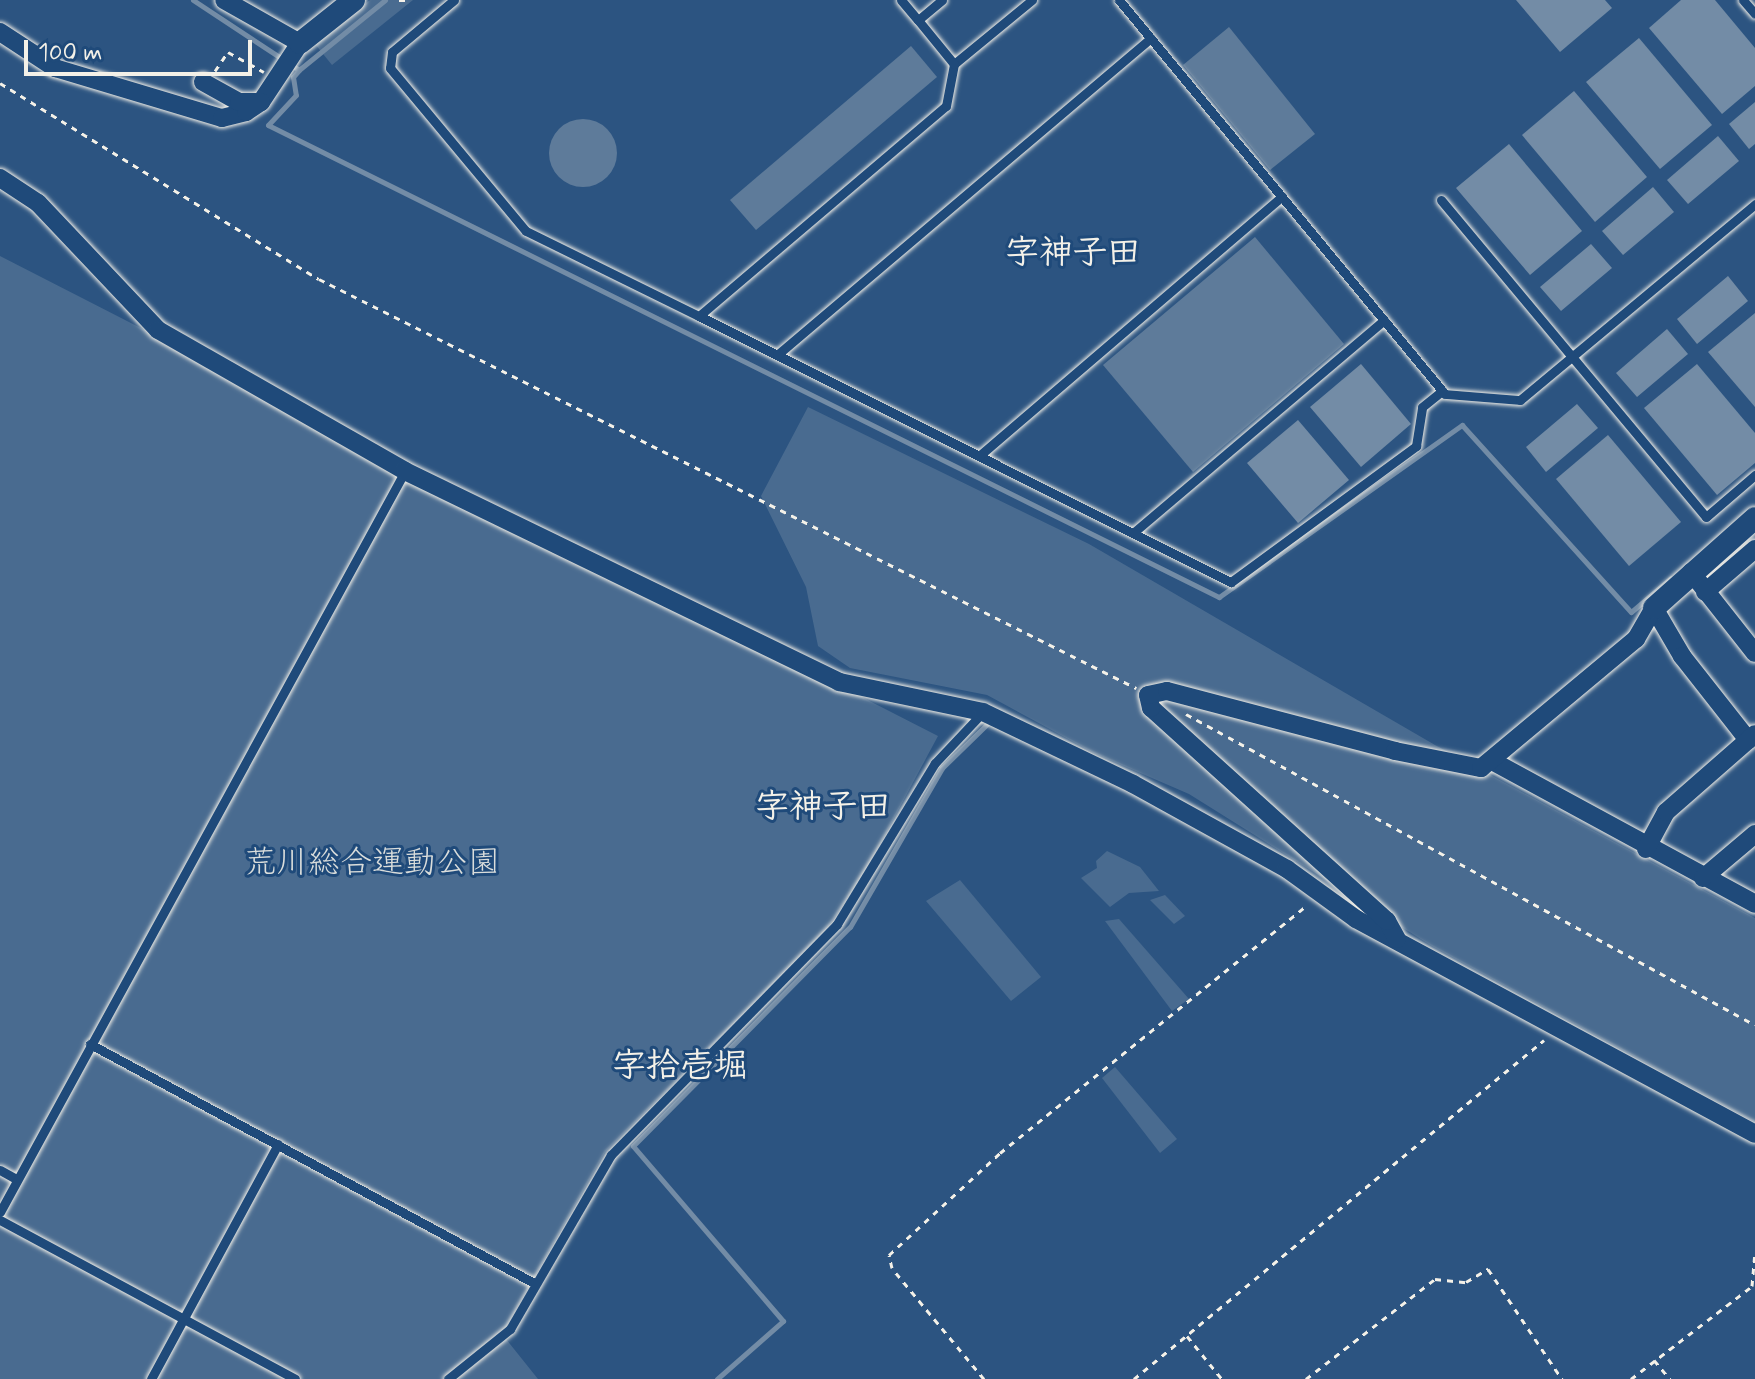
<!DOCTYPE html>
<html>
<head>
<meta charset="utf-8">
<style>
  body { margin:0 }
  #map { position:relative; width:1755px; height:1379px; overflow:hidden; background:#2c5481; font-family:Mynerve,"Klee One",sans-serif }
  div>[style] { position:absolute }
  .green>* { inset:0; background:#496b90 }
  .water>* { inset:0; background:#738ca6 }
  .stream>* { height:5px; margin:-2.5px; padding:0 2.5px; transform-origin:2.5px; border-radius:2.5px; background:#738ca6 }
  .building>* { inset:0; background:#5e7b9a }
  .round { border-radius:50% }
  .path>* { height:3px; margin-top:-1.5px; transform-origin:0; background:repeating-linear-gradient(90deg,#f4f1e8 0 6px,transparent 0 12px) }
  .roads { filter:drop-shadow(0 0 2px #f4f1e8) drop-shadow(0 0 2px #f4f1e8) }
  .service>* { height:9px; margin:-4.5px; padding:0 4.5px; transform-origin:4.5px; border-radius:4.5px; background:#1f4a7a }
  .minor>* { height:18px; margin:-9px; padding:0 9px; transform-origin:9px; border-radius:9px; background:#1f4a7a }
  .tertiary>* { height:22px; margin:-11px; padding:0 11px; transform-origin:11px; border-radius:11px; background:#1f4a7a }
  span { translate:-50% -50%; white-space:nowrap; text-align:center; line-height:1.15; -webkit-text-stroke:6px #1f4a7a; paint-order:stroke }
  .park-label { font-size:32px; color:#dadddb }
  .neighbourhood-label { font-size:34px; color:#f4f1e8; font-weight:700 }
  .scale { position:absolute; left:24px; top:40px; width:228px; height:36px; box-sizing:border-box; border:4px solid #f4f1e8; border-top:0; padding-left:10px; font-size:24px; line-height:28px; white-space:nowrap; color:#f4f1e8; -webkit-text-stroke:6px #1f4a7a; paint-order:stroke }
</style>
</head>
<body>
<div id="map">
  <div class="green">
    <div style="clip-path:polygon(370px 0,413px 0,332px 65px,315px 44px)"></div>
    <div style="clip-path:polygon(0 256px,938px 736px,865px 872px,824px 933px,605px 1152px,502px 1334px,538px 1379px,0 1379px)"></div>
    <div style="clip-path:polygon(808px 407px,1089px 544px,1435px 745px,1755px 918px,1755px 1122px,1432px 946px,1189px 794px,1094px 753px,987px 695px,850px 668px,818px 646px,806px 587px,761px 496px)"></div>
    <div style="clip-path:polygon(1107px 851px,1140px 867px,1159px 891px,1129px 893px,1110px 907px,1081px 878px,1097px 868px,1096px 861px)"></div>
    <div style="clip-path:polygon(960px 880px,1041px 977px,1011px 1001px,926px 901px)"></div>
    <div style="clip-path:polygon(1165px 895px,1185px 916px,1174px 924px,1150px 900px)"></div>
    <div style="clip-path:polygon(1119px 919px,1189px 999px,1172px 1011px,1105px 921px)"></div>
    <div style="clip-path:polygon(1115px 1067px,1177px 1139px,1160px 1153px,1102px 1078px)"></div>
  </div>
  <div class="water">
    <div style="clip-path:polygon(1516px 0,1605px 0,1612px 8px,1560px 52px)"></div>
    <div style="clip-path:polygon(1681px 0,1715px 0,1755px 48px,1755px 86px,1722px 114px,1649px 28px)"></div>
    <div style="clip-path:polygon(1639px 38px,1712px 125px,1660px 169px,1586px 82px)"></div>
    <div style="clip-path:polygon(1574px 91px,1647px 177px,1595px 222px,1522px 135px)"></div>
    <div style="clip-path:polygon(1755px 102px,1755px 144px,1749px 149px,1729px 124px)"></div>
    <div style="clip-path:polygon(1718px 136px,1739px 161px,1688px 204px,1667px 180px)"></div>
    <div style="clip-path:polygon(1509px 144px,1582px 231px,1530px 275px,1456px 188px)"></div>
    <div style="clip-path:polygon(1653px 187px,1674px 212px,1623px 255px,1602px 231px)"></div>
    <div style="clip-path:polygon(1591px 244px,1612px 268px,1561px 311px,1540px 287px)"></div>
    <div style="clip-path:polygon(1728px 276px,1748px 301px,1697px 344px,1677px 319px)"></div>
    <div style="clip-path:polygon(1755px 313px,1755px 407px,1708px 352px)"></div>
    <div style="clip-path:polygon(1667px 329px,1688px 354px,1637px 397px,1616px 373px)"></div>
    <div style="clip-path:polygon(1361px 364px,1411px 424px,1361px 467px,1310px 407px)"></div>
    <div style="clip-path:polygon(1697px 364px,1755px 433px,1755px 463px,1717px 495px,1644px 408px)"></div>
    <div style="clip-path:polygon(1577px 404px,1598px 428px,1546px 472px,1526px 447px)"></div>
    <div style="clip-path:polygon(1298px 420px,1349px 480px,1298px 523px,1247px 463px)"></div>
    <div style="clip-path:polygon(1608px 435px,1681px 522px,1629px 566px,1556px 479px)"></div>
  </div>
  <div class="stream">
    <div style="left:193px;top:0;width:127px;rotate:33.4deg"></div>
    <div style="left:385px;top:0;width:111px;rotate:140.9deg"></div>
    <div style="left:299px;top:70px;width:9px;rotate:131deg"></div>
    <div style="left:293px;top:77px;width:18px;rotate:81deg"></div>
    <div style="left:296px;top:95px;width:41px;rotate:133deg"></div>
    <div style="left:268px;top:125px;width:1062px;rotate:26.4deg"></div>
    <div style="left:1219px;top:597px;width:298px;rotate:-35.3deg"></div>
    <div style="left:1462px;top:425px;width:252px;rotate:47.9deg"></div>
    <div style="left:1631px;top:612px;width:52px;rotate:-40.4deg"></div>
    <div style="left:717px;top:1379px;width:88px;rotate:-41.3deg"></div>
    <div style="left:783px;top:1321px;width:230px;rotate:-130.6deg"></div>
    <div style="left:633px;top:1146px;width:308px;rotate:-45.3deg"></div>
    <div style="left:850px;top:927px;width:184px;rotate:-59.9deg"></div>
    <div style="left:942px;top:768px;width:62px;rotate:-44.3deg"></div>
  </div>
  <div class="building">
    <div style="clip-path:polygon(1229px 27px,1315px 134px,1270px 170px,1183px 65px)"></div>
    <div style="clip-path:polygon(911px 46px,937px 77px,756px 230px,730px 200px)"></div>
    <div class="round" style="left:549px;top:119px;width:68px;height:68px"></div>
    <div style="clip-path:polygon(1255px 237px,1344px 344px,1193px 472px,1103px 365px)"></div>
  </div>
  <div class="path">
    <div style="left:399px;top:0;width:6px"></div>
    <div style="left:215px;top:71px;width:23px;rotate:-56deg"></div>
    <div style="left:228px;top:52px;width:41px;rotate:29.1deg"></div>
    <div style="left:0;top:83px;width:374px;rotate:31.6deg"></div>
    <div style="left:319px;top:279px;width:914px;rotate:26.59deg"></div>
    <div style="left:1186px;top:714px;width:648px;rotate:28.66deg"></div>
    <div style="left:1187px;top:1336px;width:55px;rotate:50.9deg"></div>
    <div style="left:1654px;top:1360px;width:25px;rotate:50deg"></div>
    <div style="left:984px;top:1379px;width:144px;rotate:-129.7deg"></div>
    <div style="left:892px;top:1268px;width:13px;rotate:-103deg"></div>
    <div style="left:889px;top:1255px;width:151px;rotate:-42.6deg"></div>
    <div style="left:1000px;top:1153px;width:395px;rotate:-38.9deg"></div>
    <div style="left:1134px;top:1379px;width:532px;rotate:-39.58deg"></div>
    <div style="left:1306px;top:1379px;width:163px;rotate:-37.8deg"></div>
    <div style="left:1435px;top:1279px;width:31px;rotate:6deg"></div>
    <div style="left:1466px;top:1282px;width:26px;rotate:-31deg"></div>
    <div style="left:1488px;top:1269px;width:133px;rotate:56.1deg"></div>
    <div style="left:1631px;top:1379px;width:153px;rotate:-37.5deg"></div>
    <div style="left:1752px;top:1286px;width:34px;rotate:-85deg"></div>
  </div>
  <div class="roads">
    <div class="service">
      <div style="left:454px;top:0;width:81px;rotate:140deg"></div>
      <div style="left:392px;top:52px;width:16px;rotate:97deg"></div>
      <div style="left:390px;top:68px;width:212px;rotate:50.2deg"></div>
      <div style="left:526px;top:231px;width:193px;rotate:26.2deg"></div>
      <div style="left:699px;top:316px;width:324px;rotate:-40.4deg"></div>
      <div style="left:946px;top:106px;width:43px;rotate:-79.2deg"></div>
      <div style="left:954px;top:64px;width:101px;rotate:-39.4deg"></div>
      <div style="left:901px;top:0;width:26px;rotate:50deg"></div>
      <div style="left:942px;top:0;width:31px;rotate:140deg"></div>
      <div style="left:918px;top:20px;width:57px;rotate:50.7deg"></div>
      <div style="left:1119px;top:0;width:511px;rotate:50.4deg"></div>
      <div style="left:1445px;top:394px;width:75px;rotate:4.6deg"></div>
      <div style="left:1520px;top:400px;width:306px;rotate:-39.8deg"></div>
      <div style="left:1743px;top:0;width:18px;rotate:49deg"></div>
      <div style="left:1441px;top:200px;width:413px;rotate:50.1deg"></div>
      <div style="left:1706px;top:517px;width:65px;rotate:-40.6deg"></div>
      <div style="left:699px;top:316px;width:595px;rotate:26.57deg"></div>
      <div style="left:1231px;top:582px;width:230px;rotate:-36.3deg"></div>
      <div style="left:1416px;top:446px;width:39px;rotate:-81deg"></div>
      <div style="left:1422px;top:407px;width:26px;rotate:-39deg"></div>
      <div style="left:777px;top:355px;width:490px;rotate:-40.3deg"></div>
      <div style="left:979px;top:456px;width:399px;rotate:-40.6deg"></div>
      <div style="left:1133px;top:533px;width:329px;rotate:-40.3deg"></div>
      <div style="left:90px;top:1044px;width:506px;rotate:28.29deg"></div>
      <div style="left:0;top:1170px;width:18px;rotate:29deg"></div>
      <div style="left:0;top:1212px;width:844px;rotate:-61.34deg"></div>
      <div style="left:0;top:1220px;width:335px;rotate:28.3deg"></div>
      <div style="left:151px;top:1379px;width:267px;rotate:-61.6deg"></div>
      <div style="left:448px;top:1379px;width:80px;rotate:-38.9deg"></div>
      <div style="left:510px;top:1329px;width:201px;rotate:-59.9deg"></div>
      <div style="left:611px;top:1155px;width:323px;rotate:-45.6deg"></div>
      <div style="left:837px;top:924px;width:188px;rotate:-58.7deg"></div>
      <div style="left:935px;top:763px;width:70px;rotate:-46.7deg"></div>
    </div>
    <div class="minor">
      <div style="left:0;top:32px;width:66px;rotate:33.2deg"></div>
      <div style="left:55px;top:68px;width:174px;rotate:16.7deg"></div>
      <div style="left:222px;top:118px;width:25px;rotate:-14deg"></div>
      <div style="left:246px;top:112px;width:18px;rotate:-34deg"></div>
      <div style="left:261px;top:102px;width:71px;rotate:-56.5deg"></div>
      <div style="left:300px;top:43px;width:87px;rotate:-150.5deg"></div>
      <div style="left:203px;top:82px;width:41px;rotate:29.1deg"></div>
      <div style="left:239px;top:102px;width:22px"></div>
      <div style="left:0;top:178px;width:45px;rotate:33.3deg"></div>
      <div style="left:38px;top:203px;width:175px;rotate:46.6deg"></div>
      <div style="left:158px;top:330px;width:284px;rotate:29.7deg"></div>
      <div style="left:405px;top:471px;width:483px;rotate:25.9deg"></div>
      <div style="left:839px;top:682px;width:147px;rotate:11.8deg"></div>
      <div style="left:983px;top:712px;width:166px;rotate:25.6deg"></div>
      <div style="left:1133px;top:784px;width:176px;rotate:28.9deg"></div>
      <div style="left:1287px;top:869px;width:85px;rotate:35.9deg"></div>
      <div style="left:1356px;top:919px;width:453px;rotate:28.3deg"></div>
      <div style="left:1691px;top:572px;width:103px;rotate:51.7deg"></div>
      <div style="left:1705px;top:592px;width:66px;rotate:-40.7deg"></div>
      <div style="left:1654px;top:608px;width:56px;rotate:59.7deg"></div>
      <div style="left:1682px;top:656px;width:107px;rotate:51.8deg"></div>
      <div style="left:1494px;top:762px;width:297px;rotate:28.5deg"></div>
      <div style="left:1646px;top:849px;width:42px;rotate:-61.6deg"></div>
      <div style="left:1666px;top:812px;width:118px;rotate:-41.2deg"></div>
      <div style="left:1703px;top:878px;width:68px;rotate:-40.2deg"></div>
      <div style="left:1397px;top:939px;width:21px;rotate:-119deg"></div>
      <div style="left:1387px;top:921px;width:318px;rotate:-137.9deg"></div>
      <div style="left:1151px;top:708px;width:13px;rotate:-103deg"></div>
      <div style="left:1148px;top:695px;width:19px;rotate:-12deg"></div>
      <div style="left:1167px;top:691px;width:236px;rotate:14.7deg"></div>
      <div style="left:1395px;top:751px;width:88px;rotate:11.2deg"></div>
      <div style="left:1481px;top:768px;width:202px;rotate:-39.8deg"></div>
      <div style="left:1636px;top:639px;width:36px;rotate:-60deg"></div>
    </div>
    <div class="tertiary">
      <div style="left:300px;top:43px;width:69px;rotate:-38.5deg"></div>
      <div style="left:1654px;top:608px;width:135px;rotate:-41.7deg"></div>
    </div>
  </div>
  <div class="park-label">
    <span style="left:372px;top:863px">荒川総合運動公園</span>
  </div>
  <div class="neighbourhood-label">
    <span style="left:1073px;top:254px">字神子田</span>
    <span style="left:823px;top:808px">字神子田</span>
    <span style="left:680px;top:1067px">字拾壱堀</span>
  </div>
  <div class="scale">100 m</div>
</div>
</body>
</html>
